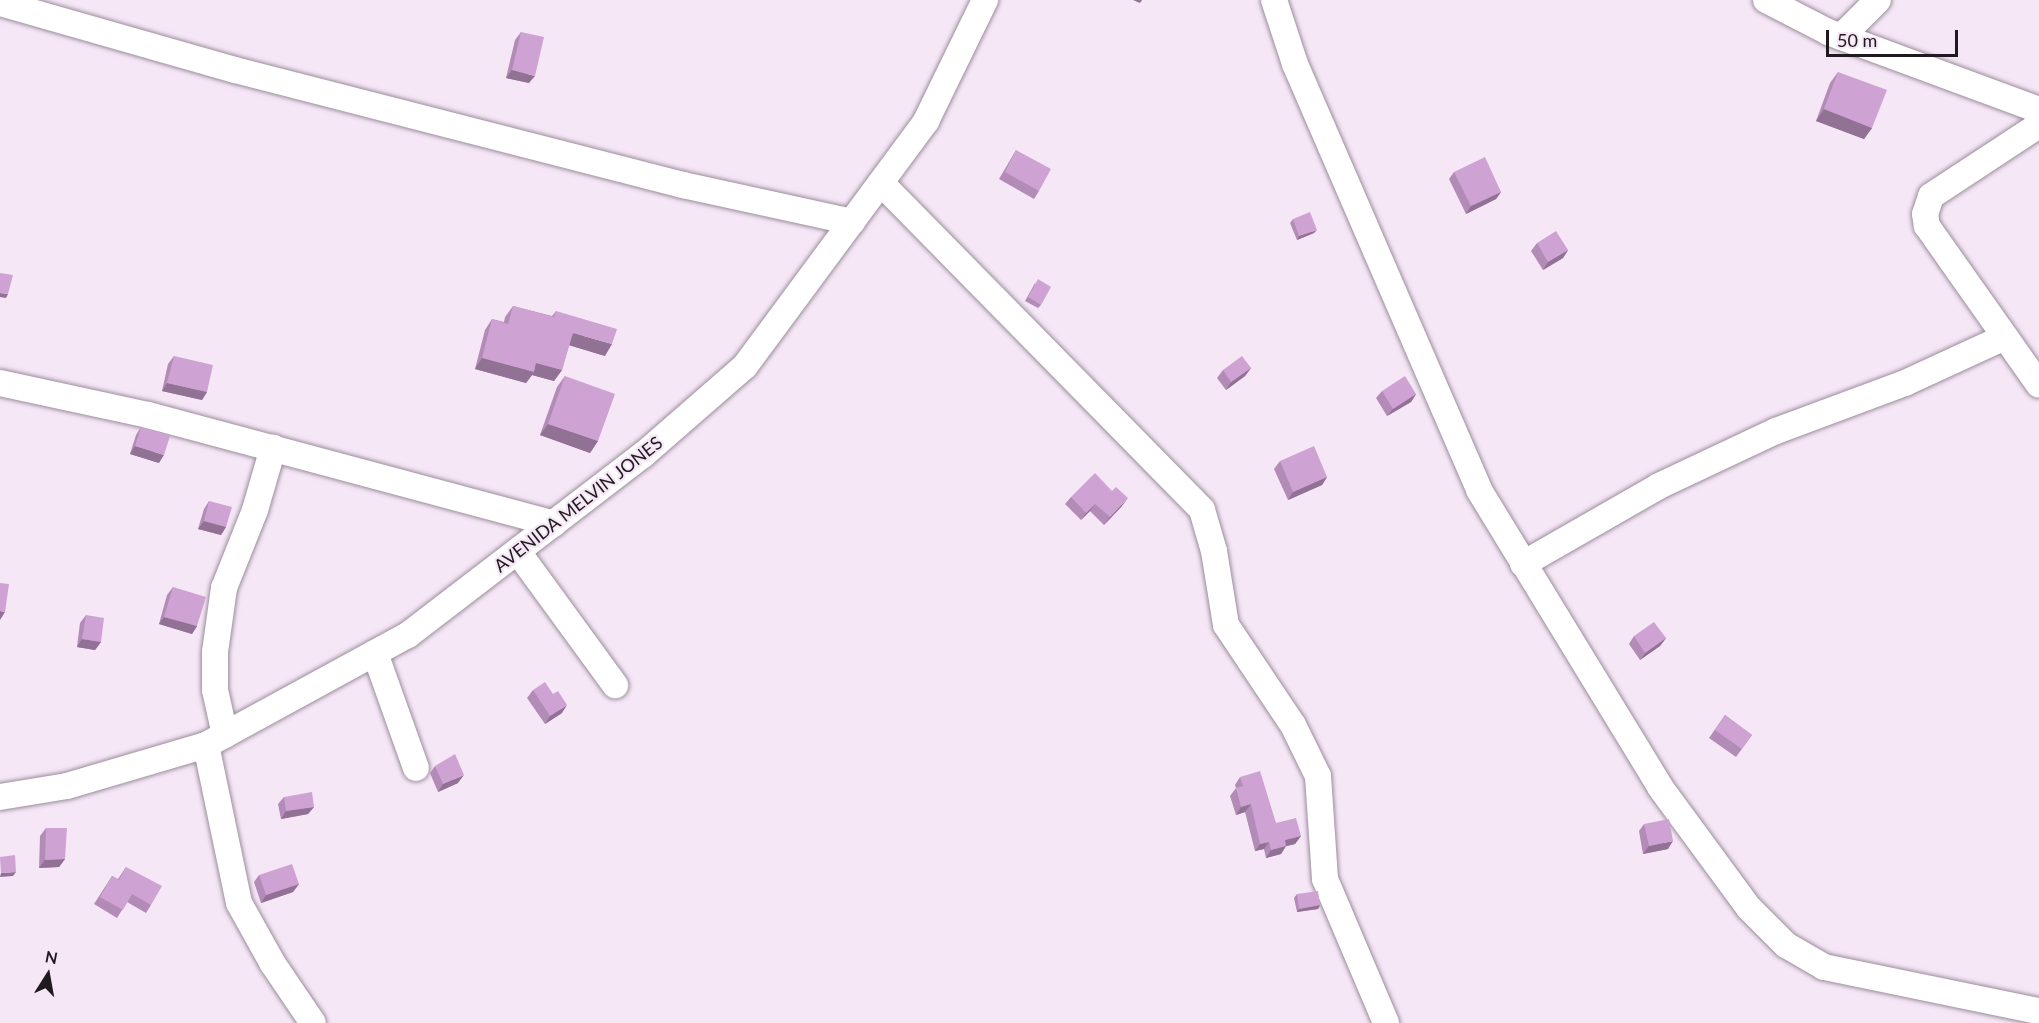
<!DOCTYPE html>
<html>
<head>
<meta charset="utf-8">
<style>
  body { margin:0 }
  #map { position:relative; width:2039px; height:1023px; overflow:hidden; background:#f6e7f7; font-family:Lato,sans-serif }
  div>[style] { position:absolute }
  .roads { filter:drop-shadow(0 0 2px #9b8d9c) drop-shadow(0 0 2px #9b8d9c) }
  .minor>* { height:26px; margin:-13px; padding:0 13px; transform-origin:13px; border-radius:13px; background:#fff }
  .wall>* { inset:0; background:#b28bb6 }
  .shaded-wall>* { inset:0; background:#917194 }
  .building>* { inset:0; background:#cfa2d4 }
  span { translate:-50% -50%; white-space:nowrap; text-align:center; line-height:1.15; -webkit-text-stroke:4.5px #f6e7f7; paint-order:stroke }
  .street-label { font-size:18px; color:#201a20 }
  .north { position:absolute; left:18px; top:945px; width:60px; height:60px; -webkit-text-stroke:4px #f6e7f7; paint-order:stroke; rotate:11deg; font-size:16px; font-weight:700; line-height:24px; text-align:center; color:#201a20 }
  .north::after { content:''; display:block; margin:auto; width:21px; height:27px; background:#201a20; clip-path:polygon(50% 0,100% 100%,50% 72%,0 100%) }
  .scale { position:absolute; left:1826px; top:30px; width:132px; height:27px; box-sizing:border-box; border:3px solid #201a20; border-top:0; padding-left:8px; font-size:18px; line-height:21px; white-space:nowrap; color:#201a20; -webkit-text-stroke:4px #f6e7f7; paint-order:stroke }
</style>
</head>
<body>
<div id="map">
  <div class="roads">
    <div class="minor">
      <div style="left:1274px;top:0;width:67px;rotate:71.8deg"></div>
      <div style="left:1295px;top:64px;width:464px;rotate:66.6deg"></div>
      <div style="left:1479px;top:490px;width:348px;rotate:58.6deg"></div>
      <div style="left:1660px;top:787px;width:150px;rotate:53.7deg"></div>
      <div style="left:1749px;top:908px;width:52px;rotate:45deg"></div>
      <div style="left:1786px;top:945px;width:44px;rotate:30.1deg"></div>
      <div style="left:1824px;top:967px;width:219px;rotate:11.6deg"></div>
      <div style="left:1766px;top:0;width:70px;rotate:27.3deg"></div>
      <div style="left:1828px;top:32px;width:225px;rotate:20.3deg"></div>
      <div style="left:0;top:3px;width:244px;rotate:15.9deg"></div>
      <div style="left:235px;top:70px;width:463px;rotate:14.4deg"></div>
      <div style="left:683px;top:185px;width:173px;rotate:12.3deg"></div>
      <div style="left:1841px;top:37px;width:52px;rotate:-45deg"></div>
      <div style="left:2039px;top:125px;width:129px;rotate:146.7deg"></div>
      <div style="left:1931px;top:196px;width:19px;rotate:108deg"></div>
      <div style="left:1925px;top:214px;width:12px;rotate:81deg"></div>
      <div style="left:1927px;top:226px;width:194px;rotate:54.8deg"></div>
      <div style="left:881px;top:183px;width:458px;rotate:45.5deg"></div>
      <div style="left:1202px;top:510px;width:43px;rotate:73.7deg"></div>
      <div style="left:1214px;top:551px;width:75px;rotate:80.8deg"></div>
      <div style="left:1226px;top:625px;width:120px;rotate:56.2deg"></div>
      <div style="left:1293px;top:725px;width:57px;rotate:63.9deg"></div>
      <div style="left:1318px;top:776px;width:103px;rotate:86.1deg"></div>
      <div style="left:1325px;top:879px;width:156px;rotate:67deg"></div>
      <div style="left:0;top:383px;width:151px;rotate:12.2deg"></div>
      <div style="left:148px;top:415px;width:420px;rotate:15deg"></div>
      <div style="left:518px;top:552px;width:165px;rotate:53.9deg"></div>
      <div style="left:1523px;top:564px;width:157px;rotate:-29.8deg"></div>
      <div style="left:1659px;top:486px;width:129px;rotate:-25.2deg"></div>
      <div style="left:1776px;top:431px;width:138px;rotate:-20.4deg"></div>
      <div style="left:1905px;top:383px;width:110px;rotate:-24.7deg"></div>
      <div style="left:375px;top:653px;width:122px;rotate:70.4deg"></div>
      <div style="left:225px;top:735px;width:46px;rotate:-102.5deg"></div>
      <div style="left:215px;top:690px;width:38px;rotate:-90deg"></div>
      <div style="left:215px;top:652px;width:65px;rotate:-82deg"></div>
      <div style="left:224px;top:588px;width:84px;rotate:-68.3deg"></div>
      <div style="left:255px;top:510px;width:65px;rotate:-73.8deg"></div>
      <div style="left:206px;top:745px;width:161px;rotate:78.2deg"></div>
      <div style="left:239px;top:903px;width:70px;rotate:60.9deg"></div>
      <div style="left:273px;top:964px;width:71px;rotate:55.9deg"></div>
      <div style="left:0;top:797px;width:68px;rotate:-9.3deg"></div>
      <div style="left:67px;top:786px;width:145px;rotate:-16.4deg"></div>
      <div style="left:206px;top:745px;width:230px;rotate:-28.6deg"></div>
      <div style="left:408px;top:635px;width:296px;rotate:-37.5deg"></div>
      <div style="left:643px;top:455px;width:135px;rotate:-41.1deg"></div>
      <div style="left:745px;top:366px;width:305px;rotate:-53.5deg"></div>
      <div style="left:926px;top:121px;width:135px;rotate:-64deg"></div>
    </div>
  </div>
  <div class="wall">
    <div style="clip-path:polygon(521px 32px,529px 83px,506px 78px,515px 40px)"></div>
    <div style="clip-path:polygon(1838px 72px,1872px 128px,1864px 139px,1816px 121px,1830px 83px)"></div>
    <div style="clip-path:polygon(1016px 150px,1039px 191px,1034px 199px,999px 179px)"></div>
    <div style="clip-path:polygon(1454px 172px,1501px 192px,1496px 199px,1466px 214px,1449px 179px)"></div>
    <div style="clip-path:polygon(1293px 219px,1314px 233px,1297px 240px,1290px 223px)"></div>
    <div style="clip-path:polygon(1537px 243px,1568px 250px,1563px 258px,1543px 270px,1531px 251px)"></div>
    <div style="clip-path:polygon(1035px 283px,1041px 305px,1038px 308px,1025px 301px)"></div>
    <div style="clip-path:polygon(513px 306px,552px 316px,556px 311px,605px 356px,569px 345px,562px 370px,554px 381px,532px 375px,526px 383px,475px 369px,485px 330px,492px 319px,504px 322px,505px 317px)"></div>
    <div style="clip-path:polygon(174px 356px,207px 392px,202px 400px,162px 391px,168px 364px)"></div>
    <div style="clip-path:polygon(1251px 368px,1245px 376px,1226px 390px,1217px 378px,1223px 370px)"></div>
    <div style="clip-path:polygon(565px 376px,598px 441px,590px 453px,540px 435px,557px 387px)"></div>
    <div style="clip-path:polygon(1382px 391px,1416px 394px,1411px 402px,1387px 416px,1376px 398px)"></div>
    <div style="clip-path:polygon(141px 427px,159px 463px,130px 454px,136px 435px)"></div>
    <div style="clip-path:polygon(1280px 461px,1327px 477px,1322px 485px,1288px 500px,1274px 469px)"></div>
    <div style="clip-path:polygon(1112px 491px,1122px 506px,1104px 525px,1090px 511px,1081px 520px,1065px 504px,1071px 497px)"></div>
    <div style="clip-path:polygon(209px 501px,226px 527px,221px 535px,198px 529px,204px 509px)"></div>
    <div style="clip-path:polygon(173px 587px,197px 626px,192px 634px,159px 624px,167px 595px)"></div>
    <div style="clip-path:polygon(86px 615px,101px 642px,95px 650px,77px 647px,80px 623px)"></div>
    <div style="clip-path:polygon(1634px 636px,1666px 638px,1660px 646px,1640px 660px,1629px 644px)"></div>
    <div style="clip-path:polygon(533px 690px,562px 713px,545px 724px,527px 698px)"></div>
    <div style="clip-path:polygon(1725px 715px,1752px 735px,1736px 757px,1709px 738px)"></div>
    <div style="clip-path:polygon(435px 766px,458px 783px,438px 792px,430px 773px)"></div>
    <div style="clip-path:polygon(1240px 777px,1276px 823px,1301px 836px,1295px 844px,1286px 846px,1281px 854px,1266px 858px,1264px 849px,1255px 851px,1245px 812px,1236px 815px,1230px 796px,1236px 788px,1235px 785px)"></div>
    <div style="clip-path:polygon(284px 797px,314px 807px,308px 814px,281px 819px,278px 804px)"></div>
    <div style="clip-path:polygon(1644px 824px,1668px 849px,1643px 854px,1639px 831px)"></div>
    <div style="clip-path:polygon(46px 828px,65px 859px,59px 867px,39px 868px,40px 836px)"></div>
    <div style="clip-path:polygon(126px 867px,151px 905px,146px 913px,127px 902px,117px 918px,94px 904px,112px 876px,118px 879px)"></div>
    <div style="clip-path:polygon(259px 875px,299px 884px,293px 892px,261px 903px,254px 882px)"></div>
    <div style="clip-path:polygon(1297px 894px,1320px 905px,1318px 909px,1297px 912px,1294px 898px)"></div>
  </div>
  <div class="shaded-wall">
    <div style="clip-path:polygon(1133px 0,1142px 0,1140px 3px)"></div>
    <div style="clip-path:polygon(512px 70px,535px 76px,529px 83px,506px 78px)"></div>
    <div style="clip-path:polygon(1824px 109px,1872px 128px,1864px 139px,1816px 121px)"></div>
    <div style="clip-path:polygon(1501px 192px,1496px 199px,1466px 214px,1471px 206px)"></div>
    <div style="clip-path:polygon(1317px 230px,1314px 233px,1297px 240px,1299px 236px)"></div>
    <div style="clip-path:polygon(1568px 250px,1563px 258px,1543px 270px,1548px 262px)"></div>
    <div style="clip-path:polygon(0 293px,8px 294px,6px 298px,0 297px)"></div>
    <div style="clip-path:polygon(573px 333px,612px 344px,605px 356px,565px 344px)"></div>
    <div style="clip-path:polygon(482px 358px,536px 363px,562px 370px,554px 381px,532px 375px,526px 383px,475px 369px)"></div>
    <div style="clip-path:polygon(1251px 368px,1245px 376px,1226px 390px,1231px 382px)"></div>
    <div style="clip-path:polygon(167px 383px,207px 392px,202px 400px,162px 391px)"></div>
    <div style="clip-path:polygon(1416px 394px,1411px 402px,1387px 416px,1393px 409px)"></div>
    <div style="clip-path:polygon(548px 424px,598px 441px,590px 453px,540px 435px)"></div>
    <div style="clip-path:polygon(135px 446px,164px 455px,159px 463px,130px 454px)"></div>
    <div style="clip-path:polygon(1327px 477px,1322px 485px,1288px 500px,1293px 492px)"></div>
    <div style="clip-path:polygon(1128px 498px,1122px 506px,1104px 525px,1110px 517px)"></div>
    <div style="clip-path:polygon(1095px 504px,1090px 511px,1081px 520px,1086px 513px)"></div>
    <div style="clip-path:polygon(204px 521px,226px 527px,221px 535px,198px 529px)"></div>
    <div style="clip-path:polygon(0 611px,5px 612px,0 620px)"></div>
    <div style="clip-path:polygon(164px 617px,197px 626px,192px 634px,159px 624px)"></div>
    <div style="clip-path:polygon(1666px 638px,1660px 646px,1640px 660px,1645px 653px)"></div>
    <div style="clip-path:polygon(82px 639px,101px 642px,95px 650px,77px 647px)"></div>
    <div style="clip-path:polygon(567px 705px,562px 713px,545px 724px,550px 716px)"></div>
    <div style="clip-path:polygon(464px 775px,458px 783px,438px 792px,443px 784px)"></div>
    <div style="clip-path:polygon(1251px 804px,1245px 812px,1236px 815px,1241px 807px)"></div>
    <div style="clip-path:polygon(314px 807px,308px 814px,281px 819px,286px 811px)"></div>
    <div style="clip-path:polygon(1301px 836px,1295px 844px,1279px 848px,1285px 840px)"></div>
    <div style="clip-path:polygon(1673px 841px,1668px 849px,1643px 854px,1649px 846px)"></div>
    <div style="clip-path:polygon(1269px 842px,1264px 849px,1255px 851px,1260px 844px)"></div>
    <div style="clip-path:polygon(1286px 846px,1281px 854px,1266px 858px,1271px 850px)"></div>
    <div style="clip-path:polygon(65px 859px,59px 867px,39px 868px,45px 860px)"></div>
    <div style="clip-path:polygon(16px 872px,13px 876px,0 877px,1px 873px)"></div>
    <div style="clip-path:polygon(299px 884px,293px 892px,261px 903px,266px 895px)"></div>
    <div style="clip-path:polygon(1320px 905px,1318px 909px,1297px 912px,1299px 909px)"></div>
  </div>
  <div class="building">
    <div style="clip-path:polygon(521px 32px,544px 37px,535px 76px,512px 70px)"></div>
    <div style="clip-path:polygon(1838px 72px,1887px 90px,1872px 128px,1824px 109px)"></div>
    <div style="clip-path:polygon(1016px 150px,1051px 169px,1039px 191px,1005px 172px)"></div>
    <div style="clip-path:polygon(1485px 157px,1501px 192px,1471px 206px,1454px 172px)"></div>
    <div style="clip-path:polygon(1310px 212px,1317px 230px,1299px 236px,1293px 219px)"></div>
    <div style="clip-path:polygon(1556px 231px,1568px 250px,1548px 262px,1537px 243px)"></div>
    <div style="clip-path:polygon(0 273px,13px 275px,8px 294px,0 293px)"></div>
    <div style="clip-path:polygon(1038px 279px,1051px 287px,1041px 305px,1028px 297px)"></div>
    <div style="clip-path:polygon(513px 306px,554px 317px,556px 311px,617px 329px,612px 344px,573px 333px,562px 370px,536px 363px,534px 372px,482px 358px,492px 319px,508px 324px)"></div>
    <div style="clip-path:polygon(174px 356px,213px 365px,207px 392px,167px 383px)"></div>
    <div style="clip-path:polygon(1242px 356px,1251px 368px,1231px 382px,1223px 370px)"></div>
    <div style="clip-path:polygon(565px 376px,615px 394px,598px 441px,548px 424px)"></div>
    <div style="clip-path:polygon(1405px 376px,1416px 394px,1393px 409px,1382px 391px)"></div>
    <div style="clip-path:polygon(141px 427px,170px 436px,164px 455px,135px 446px)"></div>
    <div style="clip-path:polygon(1314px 446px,1327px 477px,1293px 492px,1280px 461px)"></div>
    <div style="clip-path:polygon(1095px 473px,1112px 491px,1116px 487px,1128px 498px,1110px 517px,1095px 504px,1086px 513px,1071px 497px)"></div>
    <div style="clip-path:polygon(209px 501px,232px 507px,226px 527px,204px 521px)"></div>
    <div style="clip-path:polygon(0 583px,9px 584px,5px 612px,0 611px)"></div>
    <div style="clip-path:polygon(173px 587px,206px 597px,197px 626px,164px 617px)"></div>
    <div style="clip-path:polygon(86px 615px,104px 618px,101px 642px,82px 639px)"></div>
    <div style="clip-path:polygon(1654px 622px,1666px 638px,1645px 653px,1634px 636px)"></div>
    <div style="clip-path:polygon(545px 682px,553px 694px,558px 691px,567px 705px,550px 716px,533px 690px)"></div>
    <div style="clip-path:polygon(1725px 715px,1752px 735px,1742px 749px,1715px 730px)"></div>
    <div style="clip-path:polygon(455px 754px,464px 775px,443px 784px,435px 766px)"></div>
    <div style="clip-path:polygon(1260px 771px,1276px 823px,1296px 818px,1301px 836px,1285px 840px,1286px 846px,1271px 850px,1269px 842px,1260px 844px,1251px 804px,1241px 807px,1236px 788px,1243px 786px,1240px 777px)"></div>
    <div style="clip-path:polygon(312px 792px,314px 807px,286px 811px,284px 797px)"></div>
    <div style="clip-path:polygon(1669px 819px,1673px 841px,1649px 846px,1644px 824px)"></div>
    <div style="clip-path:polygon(46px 828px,67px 828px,65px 859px,45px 860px)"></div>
    <div style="clip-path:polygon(15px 855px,16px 872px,1px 873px,0 857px)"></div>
    <div style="clip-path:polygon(292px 864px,299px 884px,266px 895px,259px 875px)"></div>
    <div style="clip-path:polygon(126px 867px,162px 886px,151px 905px,132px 894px,123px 910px,100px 897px,112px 876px,119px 880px)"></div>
    <div style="clip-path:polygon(1318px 891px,1320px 905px,1299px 909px,1297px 894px)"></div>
  </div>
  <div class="street-label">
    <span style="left:578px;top:504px;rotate:-38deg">AVENIDA MELVIN JONES</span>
  </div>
  <div class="north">N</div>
  <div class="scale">50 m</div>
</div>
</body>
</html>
